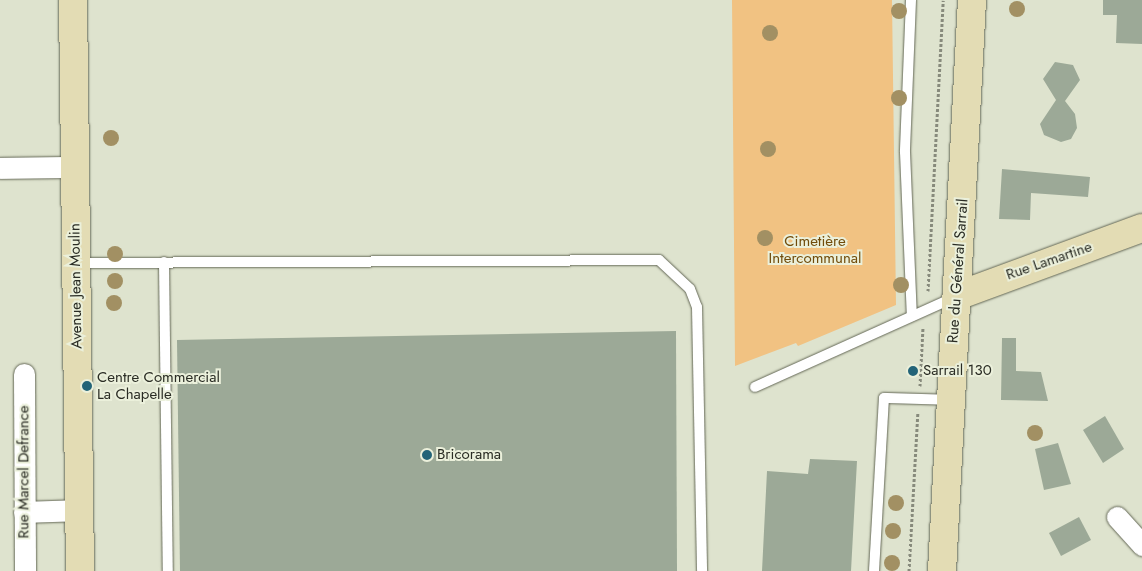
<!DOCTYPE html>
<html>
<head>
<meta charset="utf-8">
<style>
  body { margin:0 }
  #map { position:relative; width:1142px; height:571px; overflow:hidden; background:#dee3ce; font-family:Jost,sans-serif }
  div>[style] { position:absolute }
  .green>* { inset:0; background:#f1c282 }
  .building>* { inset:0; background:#9ca997 }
  .path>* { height:3px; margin-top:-1.5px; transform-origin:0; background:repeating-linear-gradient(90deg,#878a7c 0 2.5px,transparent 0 5px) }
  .roads { filter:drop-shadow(0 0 1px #646856) drop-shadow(0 0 1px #646856) }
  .lane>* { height:10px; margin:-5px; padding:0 5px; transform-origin:5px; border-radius:5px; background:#fff }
  .street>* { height:21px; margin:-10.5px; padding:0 10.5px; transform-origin:10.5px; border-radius:10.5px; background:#fff }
  .secondary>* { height:28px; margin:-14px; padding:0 14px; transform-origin:14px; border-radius:14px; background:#e3dcb4 }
  .trees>* { width:16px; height:16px; margin:-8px; border-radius:50%; background:#a29063 }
  .dots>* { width:14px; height:14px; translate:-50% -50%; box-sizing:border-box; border:2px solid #ebf0db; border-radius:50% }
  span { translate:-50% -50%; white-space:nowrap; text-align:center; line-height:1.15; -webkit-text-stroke:4px #ebf0db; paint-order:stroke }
  .park-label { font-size:15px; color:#714c0b }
  .street-label { font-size:15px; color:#2a2c24 }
  .poi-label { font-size:15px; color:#2a2c24 }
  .left { translate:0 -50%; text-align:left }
</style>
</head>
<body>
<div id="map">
  <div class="green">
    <div style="clip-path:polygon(732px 0,892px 0,896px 305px,798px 346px,796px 343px,735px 366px)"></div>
  </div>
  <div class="building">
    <div style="clip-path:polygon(1103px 0,1142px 0,1142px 44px,1116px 43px,1117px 15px,1103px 15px)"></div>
    <div style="clip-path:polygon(1055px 62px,1073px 65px,1080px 80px,1065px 101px,1075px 114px,1077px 128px,1071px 139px,1061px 142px,1044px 135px,1040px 124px,1056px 100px,1043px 79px)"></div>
    <div style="clip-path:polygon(1002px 169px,1090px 177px,1088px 197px,1031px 193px,1030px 220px,999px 219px)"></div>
    <div style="clip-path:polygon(676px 331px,677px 571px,180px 571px,177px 340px)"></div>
    <div style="clip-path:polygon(1002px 338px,1016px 338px,1016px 371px,1041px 372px,1048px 401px,1001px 400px)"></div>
    <div style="clip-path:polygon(1105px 416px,1124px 449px,1103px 463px,1083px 430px)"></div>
    <div style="clip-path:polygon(1058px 443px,1071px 484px,1044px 490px,1035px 449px)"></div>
    <div style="clip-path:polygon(810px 459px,857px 461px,851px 571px,762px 571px,767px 471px,808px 474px)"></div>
    <div style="clip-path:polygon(1079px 517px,1091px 540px,1061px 556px,1049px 533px)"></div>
  </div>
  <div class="path">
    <div style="left:928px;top:291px;width:291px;rotate:-87deg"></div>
    <div style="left:920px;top:386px;width:59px;rotate:-87.1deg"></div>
    <div style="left:909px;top:571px;width:159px;rotate:-86.8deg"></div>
  </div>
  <div class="roads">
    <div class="lane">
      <div style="left:911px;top:0;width:152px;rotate:92.3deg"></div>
      <div style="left:905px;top:152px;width:164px;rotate:87.6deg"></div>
      <div style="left:164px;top:262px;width:309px;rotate:89.3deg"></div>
      <div style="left:76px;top:263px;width:583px;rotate:-0.29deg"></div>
      <div style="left:659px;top:260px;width:42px;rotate:43.1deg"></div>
      <div style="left:690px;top:289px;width:19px;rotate:69deg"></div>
      <div style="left:697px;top:307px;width:264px;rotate:88.9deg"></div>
      <div style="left:755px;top:387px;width:219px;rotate:-24.2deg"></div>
      <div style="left:874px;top:571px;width:173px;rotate:-86.7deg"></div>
      <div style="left:884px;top:398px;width:66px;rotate:1.7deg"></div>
    </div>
    <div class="street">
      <div style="left:0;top:168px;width:74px;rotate:-0.8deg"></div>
      <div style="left:24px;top:374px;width:197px;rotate:89.7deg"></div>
      <div style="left:24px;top:512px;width:56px;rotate:-2deg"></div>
      <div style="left:1117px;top:517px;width:38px;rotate:48deg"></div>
    </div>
    <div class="secondary">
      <div style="left:73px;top:0;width:571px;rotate:89.3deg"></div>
      <div style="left:957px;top:296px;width:197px;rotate:-20.2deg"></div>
      <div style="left:942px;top:571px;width:572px;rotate:-86.99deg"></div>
    </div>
  </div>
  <div class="trees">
    <div style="left:1017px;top:9px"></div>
    <div style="left:899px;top:11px"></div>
    <div style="left:770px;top:33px"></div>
    <div style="left:899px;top:98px"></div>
    <div style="left:111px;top:138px"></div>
    <div style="left:768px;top:149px"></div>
    <div style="left:765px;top:238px"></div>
    <div style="left:115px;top:254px"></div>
    <div style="left:115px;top:281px"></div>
    <div style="left:901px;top:285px"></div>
    <div style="left:114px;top:303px"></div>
    <div style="left:1035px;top:433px"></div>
    <div style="left:896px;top:503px"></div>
    <div style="left:893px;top:531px"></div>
    <div style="left:892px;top:563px"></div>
  </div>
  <div class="dots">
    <div style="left:913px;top:371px;background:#236478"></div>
    <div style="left:87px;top:386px;background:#236478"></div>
    <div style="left:427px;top:455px;background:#236478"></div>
  </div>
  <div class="park-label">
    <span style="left:815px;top:250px">Cimetière<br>Intercommunal</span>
  </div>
  <div class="street-label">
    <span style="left:1049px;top:261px;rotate:-19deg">Rue Lamartine</span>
    <span style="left:958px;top:271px;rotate:-86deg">Rue du Général Sarrail</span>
    <span style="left:76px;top:286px;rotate:-91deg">Avenue Jean Moulin</span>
    <span style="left:24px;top:472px;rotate:-90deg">Rue Marcel Defrance</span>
  </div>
  <div class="poi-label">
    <span class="left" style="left:923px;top:371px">Sarrail 130</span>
    <span class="left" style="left:97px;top:386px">Centre Commercial<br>La Chapelle</span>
    <span class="left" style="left:437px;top:455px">Bricorama</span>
  </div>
</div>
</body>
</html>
